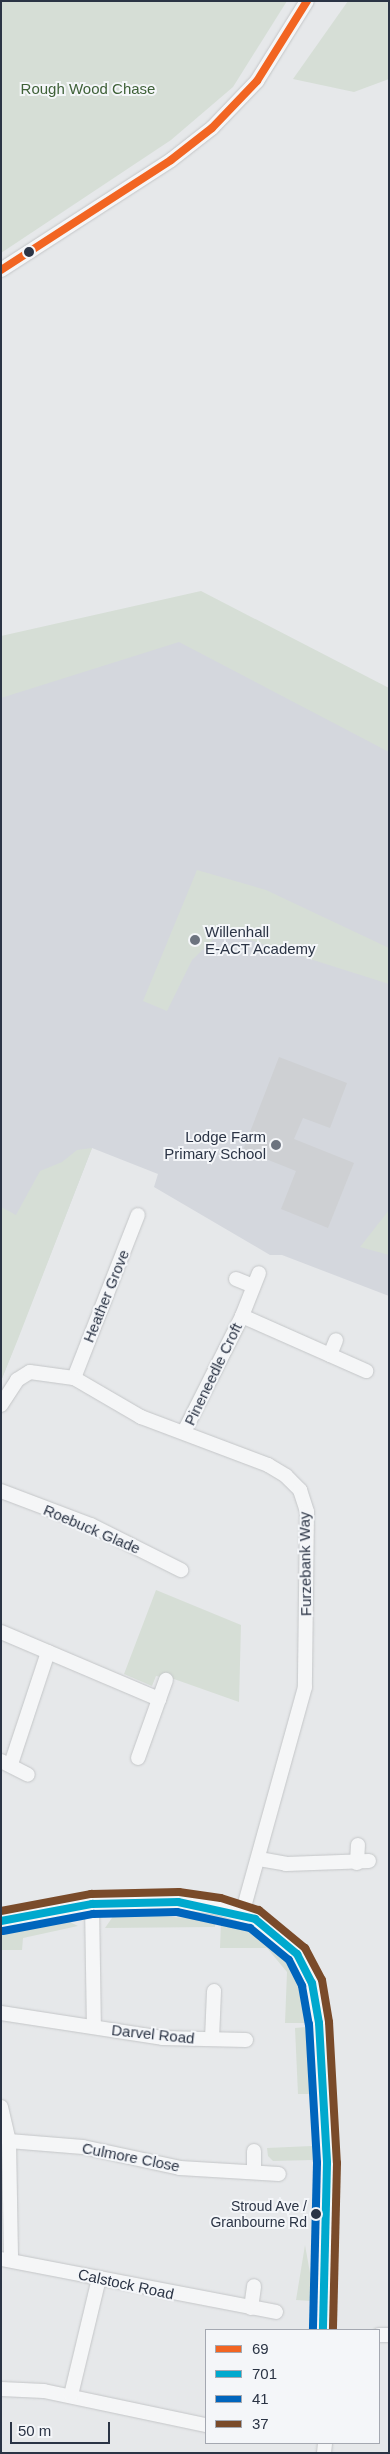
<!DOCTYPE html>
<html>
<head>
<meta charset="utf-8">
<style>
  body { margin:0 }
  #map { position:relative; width:390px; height:2454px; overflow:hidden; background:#e6e8ea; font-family:Arial,sans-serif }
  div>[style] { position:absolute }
  .built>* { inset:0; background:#d4d7dd }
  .green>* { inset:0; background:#d6ded6 }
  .building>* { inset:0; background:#ced0d3 }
  .roads { filter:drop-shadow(0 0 1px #c4c6c8) drop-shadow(0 0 1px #c4c6c8) }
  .minor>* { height:14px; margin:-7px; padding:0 7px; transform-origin:7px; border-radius:7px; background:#f5f6f7 }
  .bus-1>* { height:8px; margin:-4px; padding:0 4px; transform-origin:4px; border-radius:4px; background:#f26522 }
  .bus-2>* { height:8px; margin:-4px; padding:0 4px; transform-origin:4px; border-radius:4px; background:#00a9ce }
  .bus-3>* { height:8px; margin:-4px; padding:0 4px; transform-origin:4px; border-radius:4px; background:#0065bd }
  .bus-4>* { height:8px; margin:-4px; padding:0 4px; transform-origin:4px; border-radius:4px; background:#7a4b2a }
  .dots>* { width:14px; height:14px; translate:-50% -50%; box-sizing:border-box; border:2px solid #f4f6f9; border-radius:50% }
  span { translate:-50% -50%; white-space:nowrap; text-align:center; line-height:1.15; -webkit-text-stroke:4px #f4f6f9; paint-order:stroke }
  .bus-label { font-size:14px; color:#2b3445 }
  .right { translate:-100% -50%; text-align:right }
  .park-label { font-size:15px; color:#3f6138 }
  .poi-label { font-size:15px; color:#2b3445 }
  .left { translate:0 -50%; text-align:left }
  .street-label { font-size:15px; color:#2b3445 }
  .frame { position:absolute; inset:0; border:2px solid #2b3445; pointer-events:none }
  .legend { position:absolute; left:205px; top:2329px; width:175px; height:115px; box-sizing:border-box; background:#f4f6f9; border:1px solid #a4a8b1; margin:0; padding:6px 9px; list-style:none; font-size:15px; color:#2b3445 }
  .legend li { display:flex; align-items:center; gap:10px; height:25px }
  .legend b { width:25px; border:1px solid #a4a8b1 }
  .scale { position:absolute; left:10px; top:2422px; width:100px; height:22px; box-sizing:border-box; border:2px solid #2b3445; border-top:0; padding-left:6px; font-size:15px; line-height:18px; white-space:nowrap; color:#2b3445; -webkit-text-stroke:4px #f4f6f9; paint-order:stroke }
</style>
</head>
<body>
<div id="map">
  <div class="built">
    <div style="clip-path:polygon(180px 625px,389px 732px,389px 1296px,282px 1255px,270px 1255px,154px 1187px,158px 1174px,92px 1148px,1px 1381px,1px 638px)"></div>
  </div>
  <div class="green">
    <div style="clip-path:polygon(1px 1px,287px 1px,233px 87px,171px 140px,1px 253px)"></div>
    <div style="clip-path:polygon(348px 1px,389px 1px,389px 79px,354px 92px,293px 79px)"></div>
    <div style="clip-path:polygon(201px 591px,389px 688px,389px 752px,179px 642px,1px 698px,1px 636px)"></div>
    <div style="clip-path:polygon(197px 870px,266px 890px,389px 948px,389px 984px,222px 931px,192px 960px,167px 1011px,143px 1001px)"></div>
    <div style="clip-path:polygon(92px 1148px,18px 1339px,1px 1381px,1px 1207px,16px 1215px,40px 1171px,62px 1162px,77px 1150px)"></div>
    <div style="clip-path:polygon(389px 1210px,389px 1255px,360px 1247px)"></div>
    <div style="clip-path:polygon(156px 1590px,241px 1625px,239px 1702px,174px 1679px,156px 1676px,152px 1686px,124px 1674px)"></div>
    <div style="clip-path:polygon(133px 1914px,199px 1919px,215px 1922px,215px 1927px,105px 1928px,114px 1915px)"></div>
    <div style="clip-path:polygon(68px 1921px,78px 1926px,23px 1938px,22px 1950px,1px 1950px,1px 1935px)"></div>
    <div style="clip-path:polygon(221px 1922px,252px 1932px,277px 1950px,297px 1979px,305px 2023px,285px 2023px,287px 1972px,267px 1948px,220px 1948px)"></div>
    <div style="clip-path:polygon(306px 2027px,309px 2094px,298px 2094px,295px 2028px)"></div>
    <div style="clip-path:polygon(312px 2146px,313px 2160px,273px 2161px,268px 2156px,267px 2148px)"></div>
    <div style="clip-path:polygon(305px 2245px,312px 2284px,311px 2301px,296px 2300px)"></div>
  </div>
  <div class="building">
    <div style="clip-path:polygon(279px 1057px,347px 1083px,330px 1128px,303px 1118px,294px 1139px,354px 1163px,328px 1228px,281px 1209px,296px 1171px,243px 1150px)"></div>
  </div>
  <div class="roads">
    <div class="minor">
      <div style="left:1px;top:270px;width:202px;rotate:-32.9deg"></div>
      <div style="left:171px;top:160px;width:52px;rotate:-38deg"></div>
      <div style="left:212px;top:128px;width:65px;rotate:-46.2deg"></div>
      <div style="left:257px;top:81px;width:94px;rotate:-58deg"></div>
      <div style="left:236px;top:1279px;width:18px;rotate:22deg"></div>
      <div style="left:242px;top:1316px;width:46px;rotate:-68.4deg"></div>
      <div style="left:330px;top:1355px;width:16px;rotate:-68deg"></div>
      <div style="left:74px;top:1378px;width:175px;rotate:-68.6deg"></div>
      <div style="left:1px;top:1405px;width:30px;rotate:-57deg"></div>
      <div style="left:17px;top:1380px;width:15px;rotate:-32deg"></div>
      <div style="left:30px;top:1372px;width:44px;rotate:7.8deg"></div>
      <div style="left:74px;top:1378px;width:78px;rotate:30.2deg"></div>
      <div style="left:141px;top:1417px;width:136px;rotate:20.7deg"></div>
      <div style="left:268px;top:1465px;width:21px;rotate:31deg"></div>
      <div style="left:286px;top:1476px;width:20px;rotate:45deg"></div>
      <div style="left:300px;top:1490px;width:23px;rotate:72deg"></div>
      <div style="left:307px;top:1512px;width:175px;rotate:90.7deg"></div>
      <div style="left:305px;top:1687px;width:236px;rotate:105.5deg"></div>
      <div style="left:184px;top:1432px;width:130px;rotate:-63.4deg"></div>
      <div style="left:242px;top:1316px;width:136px;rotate:23.9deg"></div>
      <div style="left:1px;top:1491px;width:96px;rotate:20.7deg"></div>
      <div style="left:91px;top:1525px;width:101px;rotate:26.6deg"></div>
      <div style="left:1px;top:1632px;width:172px;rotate:23deg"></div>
      <div style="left:138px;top:1758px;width:83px;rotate:-70.3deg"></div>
      <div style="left:1px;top:1761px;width:30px;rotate:27deg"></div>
      <div style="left:11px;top:1764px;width:118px;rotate:-71.7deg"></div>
      <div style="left:259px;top:1859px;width:27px;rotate:10deg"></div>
      <div style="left:286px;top:1864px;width:83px;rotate:-2.1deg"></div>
      <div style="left:357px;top:1863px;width:18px;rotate:-87deg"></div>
      <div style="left:92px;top:1904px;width:123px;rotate:89.1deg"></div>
      <div style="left:1px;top:1921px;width:93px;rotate:-10.6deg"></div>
      <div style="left:92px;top:1904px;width:86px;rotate:-1.3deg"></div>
      <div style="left:178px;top:1902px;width:41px;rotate:8.3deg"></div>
      <div style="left:219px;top:1908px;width:38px;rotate:17deg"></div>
      <div style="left:255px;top:1919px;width:55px;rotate:39.8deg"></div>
      <div style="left:297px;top:1954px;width:33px;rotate:63deg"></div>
      <div style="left:312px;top:1983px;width:41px;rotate:80.1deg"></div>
      <div style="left:319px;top:2023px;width:140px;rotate:86.7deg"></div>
      <div style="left:327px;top:2163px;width:167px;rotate:91.4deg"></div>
      <div style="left:1px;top:2013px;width:163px;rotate:8.8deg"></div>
      <div style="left:162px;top:2038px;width:84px;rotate:1.4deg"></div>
      <div style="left:212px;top:2039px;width:48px;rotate:-87.6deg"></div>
      <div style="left:1px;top:2107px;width:35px;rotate:77deg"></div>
      <div style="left:9px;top:2141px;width:118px;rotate:89deg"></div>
      <div style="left:9px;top:2141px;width:74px;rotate:4.6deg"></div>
      <div style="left:83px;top:2147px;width:99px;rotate:12.2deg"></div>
      <div style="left:180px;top:2168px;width:99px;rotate:3.5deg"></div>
      <div style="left:254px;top:2172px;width:21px;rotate:-90deg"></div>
      <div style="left:1px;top:2259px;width:280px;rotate:10.9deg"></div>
      <div style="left:251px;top:2308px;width:22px;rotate:-82deg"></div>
      <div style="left:379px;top:2335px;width:10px"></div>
      <div style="left:1px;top:2389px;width:43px;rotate:2.7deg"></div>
      <div style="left:44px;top:2391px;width:166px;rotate:11.9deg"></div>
      <div style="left:71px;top:2395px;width:120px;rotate:-76.5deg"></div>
      <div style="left:324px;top:2453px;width:10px;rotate:-84deg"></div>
    </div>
  </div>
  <div class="bus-1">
    <div style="left:1px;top:270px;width:202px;rotate:-32.9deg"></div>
    <div style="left:171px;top:160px;width:52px;rotate:-38deg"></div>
    <div style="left:212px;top:128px;width:65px;rotate:-46.2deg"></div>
    <div style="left:257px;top:81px;width:94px;rotate:-58deg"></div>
  </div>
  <div class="bus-2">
    <div style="left:1px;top:1921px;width:93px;rotate:-10.6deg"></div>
    <div style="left:92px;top:1904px;width:86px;rotate:-1.3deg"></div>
    <div style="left:178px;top:1902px;width:79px;rotate:12.4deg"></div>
    <div style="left:255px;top:1919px;width:55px;rotate:39.8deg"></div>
    <div style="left:297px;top:1954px;width:33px;rotate:63deg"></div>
    <div style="left:312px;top:1983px;width:41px;rotate:80.1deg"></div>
    <div style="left:319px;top:2023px;width:140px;rotate:86.7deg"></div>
    <div style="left:327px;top:2163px;width:167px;rotate:91.4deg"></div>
  </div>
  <div class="bus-3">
    <div style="left:3px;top:1931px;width:92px;rotate:-10.7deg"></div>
    <div style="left:93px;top:1914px;width:84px;rotate:-1.4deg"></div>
    <div style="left:177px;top:1912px;width:75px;rotate:12.4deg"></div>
    <div style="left:250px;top:1928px;width:50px;rotate:39.4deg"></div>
    <div style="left:289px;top:1960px;width:29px;rotate:63deg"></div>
    <div style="left:302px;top:1986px;width:39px;rotate:80deg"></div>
    <div style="left:309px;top:2024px;width:139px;rotate:86.7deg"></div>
    <div style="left:317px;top:2163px;width:167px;rotate:91.4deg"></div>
  </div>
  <div class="bus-4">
    <div style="left:1px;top:1911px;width:92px;rotate:-10.7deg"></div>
    <div style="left:91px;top:1894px;width:88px;rotate:-1.3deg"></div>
    <div style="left:179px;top:1892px;width:42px;rotate:8.1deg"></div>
    <div style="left:221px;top:1898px;width:40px;rotate:18deg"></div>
    <div style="left:259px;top:1910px;width:60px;rotate:39.6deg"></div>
    <div style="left:305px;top:1948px;width:36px;rotate:62deg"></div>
    <div style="left:322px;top:1980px;width:43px;rotate:80.5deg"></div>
    <div style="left:329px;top:2022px;width:141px;rotate:86.8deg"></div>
    <div style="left:337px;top:2163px;width:167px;rotate:91.4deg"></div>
  </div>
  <div class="dots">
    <div style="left:29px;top:252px;background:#2b3445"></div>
    <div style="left:195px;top:940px;background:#6c737f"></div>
    <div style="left:276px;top:1145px;background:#6c737f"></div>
    <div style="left:316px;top:2214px;background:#2b3445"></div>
  </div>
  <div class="bus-label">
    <span class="right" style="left:307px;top:2214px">Stroud Ave /<br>Granbourne Rd</span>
  </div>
  <div class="park-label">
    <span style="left:88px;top:89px">Rough Wood Chase</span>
  </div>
  <div class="poi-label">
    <span class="left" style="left:205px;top:940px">Willenhall<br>E-ACT Academy</span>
    <span class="right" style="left:266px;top:1145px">Lodge Farm<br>Primary School</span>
  </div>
  <div class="street-label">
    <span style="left:106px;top:1296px;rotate:-68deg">Heather Grove</span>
    <span style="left:213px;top:1374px;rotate:-64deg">Pineneedle Croft</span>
    <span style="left:92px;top:1529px;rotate:23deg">Roebuck Glade</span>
    <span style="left:305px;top:1564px;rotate:-91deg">Furzebank Way</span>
    <span style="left:153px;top:2034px;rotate:6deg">Darvel Road</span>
    <span style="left:131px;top:2157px;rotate:11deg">Culmore Close</span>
    <span style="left:126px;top:2284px;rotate:12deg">Calstock Road</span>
  </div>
  <div class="frame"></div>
  <ul class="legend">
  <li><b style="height:6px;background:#f26522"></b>69</li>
  <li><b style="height:6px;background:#00a9ce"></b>701</li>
  <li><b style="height:6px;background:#0065bd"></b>41</li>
  <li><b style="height:6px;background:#7a4b2a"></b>37</li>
  </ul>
  <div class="scale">50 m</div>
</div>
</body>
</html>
